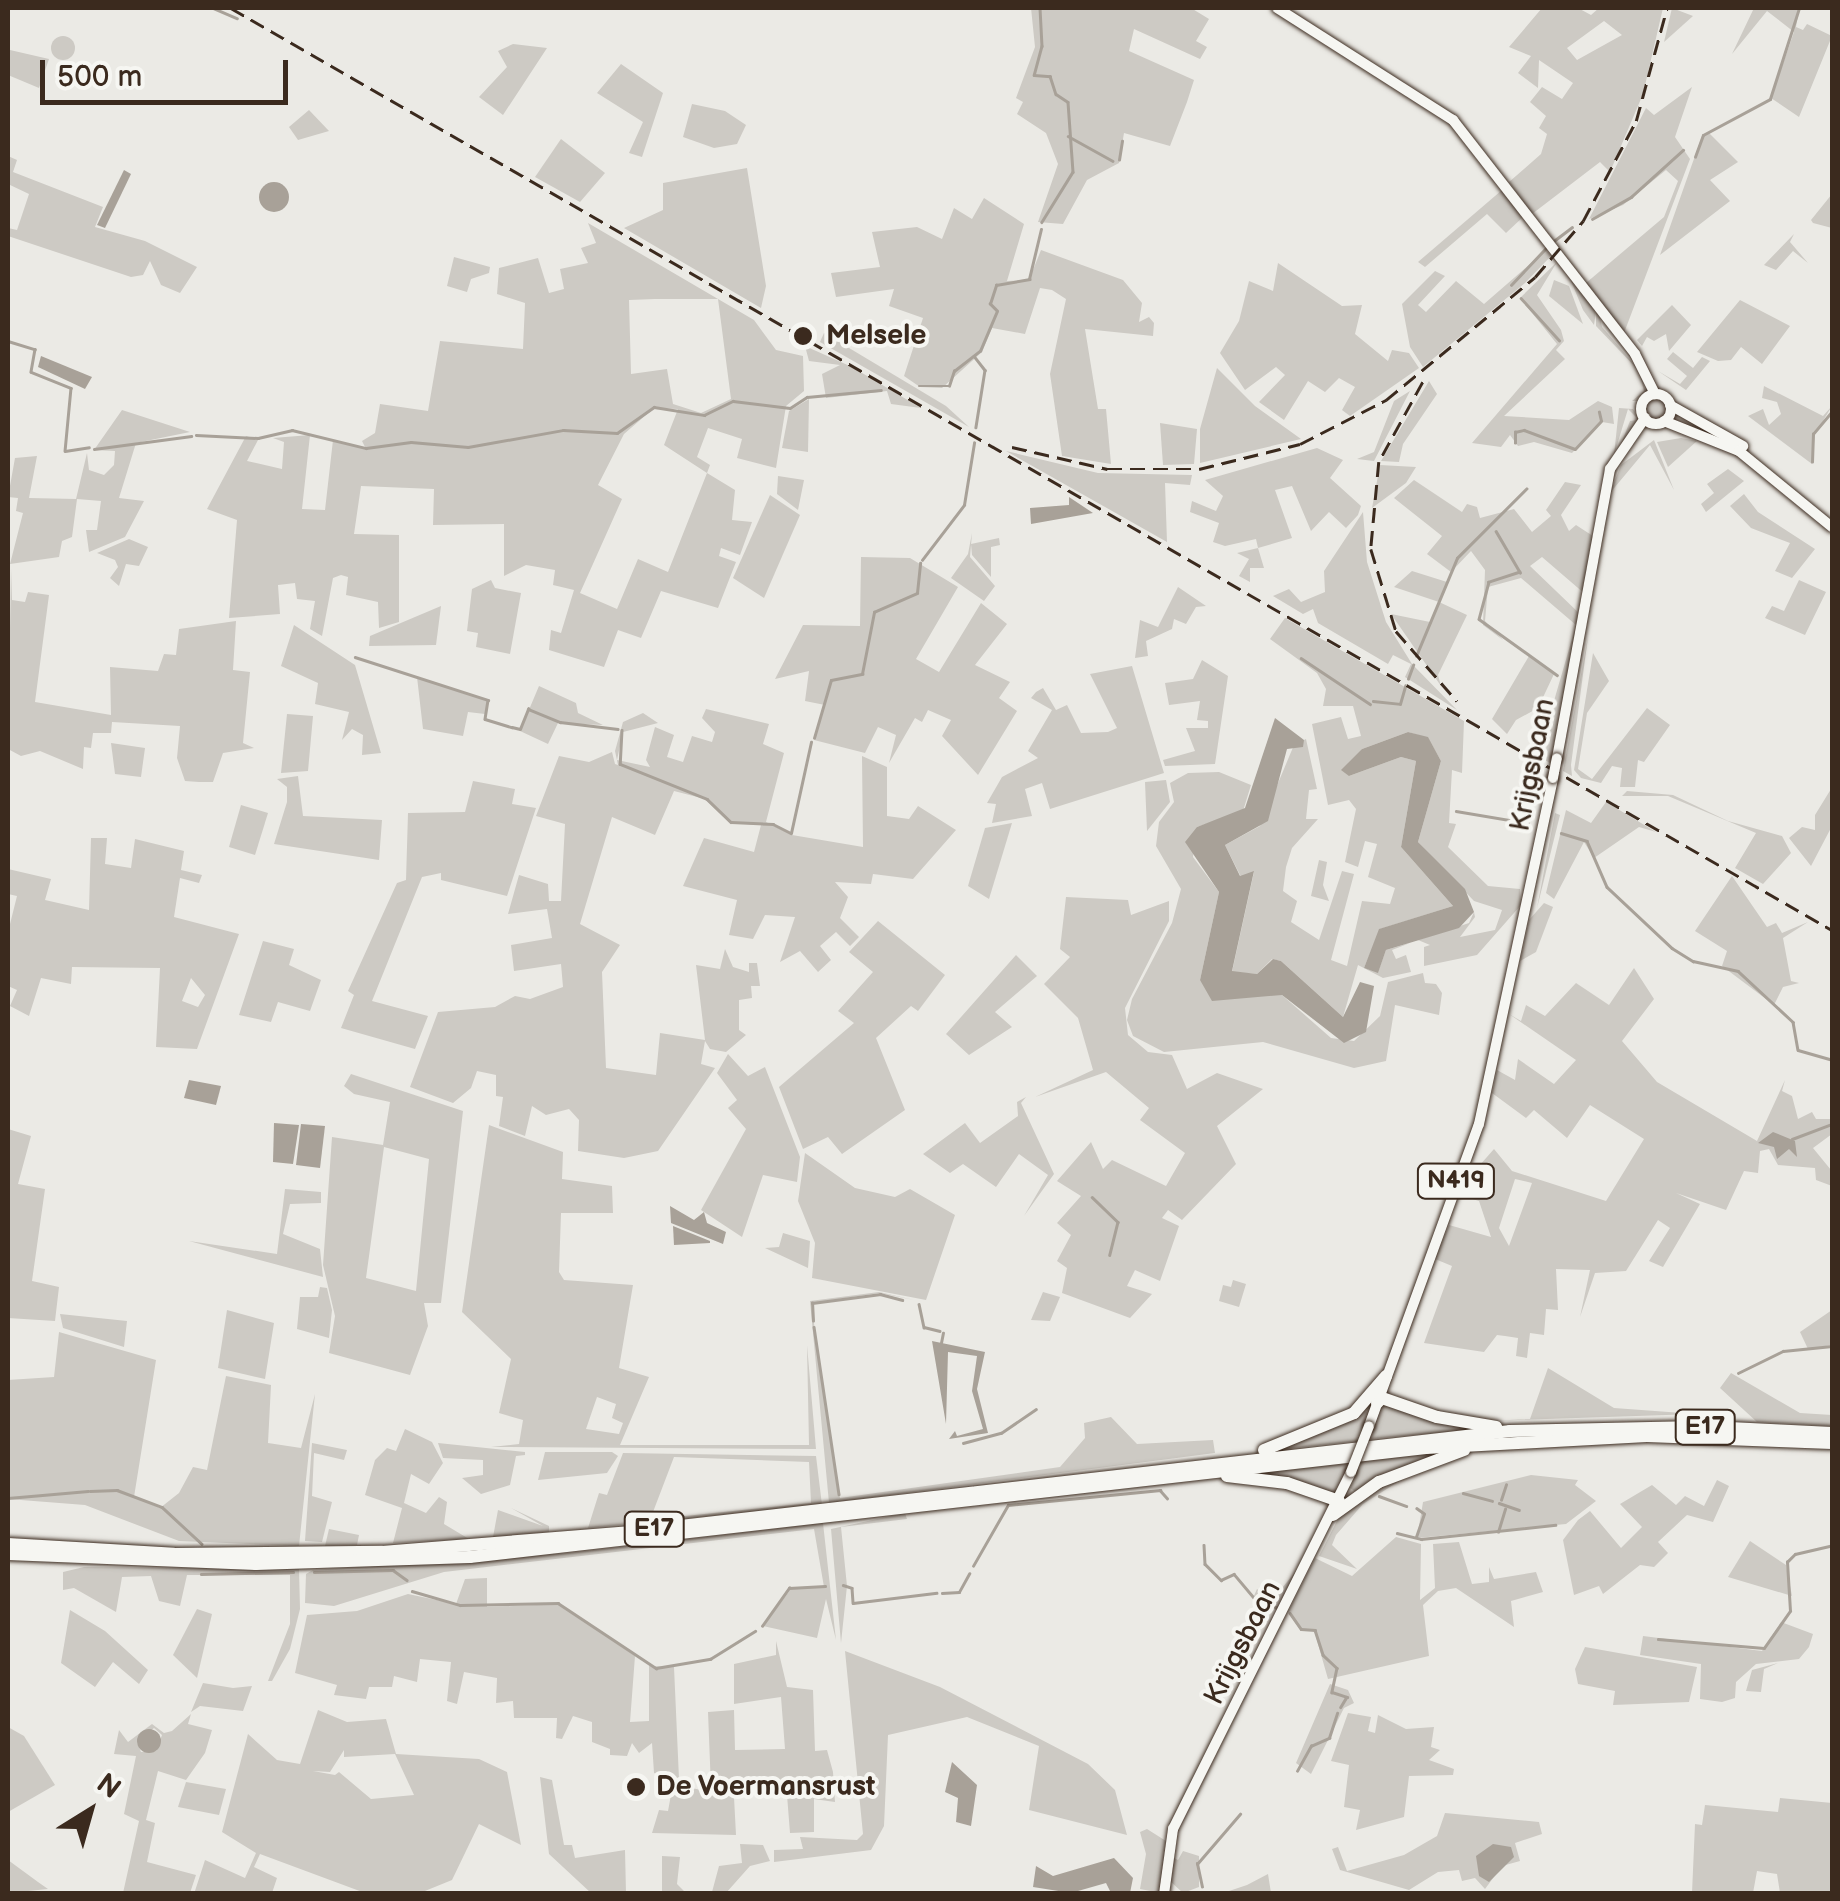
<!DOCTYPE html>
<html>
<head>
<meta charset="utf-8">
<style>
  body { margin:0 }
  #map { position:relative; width:1840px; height:1901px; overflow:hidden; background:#ebeae5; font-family:"Balsamiq Sans",sans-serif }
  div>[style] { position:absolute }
  .green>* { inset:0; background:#cdcac4 }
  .round { border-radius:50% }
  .water>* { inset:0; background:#a8a198 }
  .stream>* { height:2.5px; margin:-1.25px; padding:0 1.25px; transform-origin:1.25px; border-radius:1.25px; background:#a8a198 }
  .roads { filter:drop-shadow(0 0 2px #3b2a1e) drop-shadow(0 0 2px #3b2a1e) }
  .major>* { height:10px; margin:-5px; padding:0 5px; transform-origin:5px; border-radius:5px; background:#f6f6f2 }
  .major>.ring { margin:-5px; padding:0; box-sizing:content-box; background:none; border:10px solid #f6f6f2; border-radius:50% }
  .highway>* { height:12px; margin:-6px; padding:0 6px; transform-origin:6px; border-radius:6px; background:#f6f6f2 }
  .rail>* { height:2.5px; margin-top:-1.25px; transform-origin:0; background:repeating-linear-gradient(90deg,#3b2a1e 0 15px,transparent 0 23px) }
  .bridges { filter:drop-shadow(0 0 2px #3b2a1e) drop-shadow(0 0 2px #3b2a1e) }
  .major-bridge>* { height:10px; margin:-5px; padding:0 5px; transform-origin:5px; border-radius:5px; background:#f6f6f2 }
  .dots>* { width:28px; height:28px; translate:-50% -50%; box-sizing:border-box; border:5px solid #f6f6f2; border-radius:50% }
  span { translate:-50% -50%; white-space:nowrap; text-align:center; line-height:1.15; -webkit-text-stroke:8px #f6f6f2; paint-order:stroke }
  .shield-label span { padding:2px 8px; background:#f6f6f2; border:2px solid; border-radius:8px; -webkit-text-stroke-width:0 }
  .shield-label { font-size:25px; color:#3b2a1e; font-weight:700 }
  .poi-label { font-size:28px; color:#3b2a1e; font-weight:700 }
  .left { translate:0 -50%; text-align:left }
  .street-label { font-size:28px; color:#3b2a1e }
  .frame { position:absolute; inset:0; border:10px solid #3b2a1e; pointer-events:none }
  .north { position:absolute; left:40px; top:1761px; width:100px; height:100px; -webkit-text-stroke:8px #f6f6f2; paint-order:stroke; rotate:37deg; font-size:28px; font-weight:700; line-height:40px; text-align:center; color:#3b2a1e }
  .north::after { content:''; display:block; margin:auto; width:35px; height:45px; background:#3b2a1e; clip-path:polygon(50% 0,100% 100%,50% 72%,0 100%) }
  .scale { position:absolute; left:40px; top:60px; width:248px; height:45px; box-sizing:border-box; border:5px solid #3b2a1e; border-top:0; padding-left:12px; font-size:30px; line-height:35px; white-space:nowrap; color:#3b2a1e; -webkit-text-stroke:8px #f6f6f2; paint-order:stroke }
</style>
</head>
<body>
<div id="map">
  <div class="green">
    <div style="clip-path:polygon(1031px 8px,1191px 8px,1209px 19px,1196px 41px,1207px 47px,1200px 59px,1134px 29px,1129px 51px,1194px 80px,1187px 102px,1170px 146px,1124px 133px,1119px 163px,1087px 180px,1063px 224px,1038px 222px,1058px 164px,1046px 133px,1017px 114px,1023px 102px,1016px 98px,1035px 47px)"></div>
    <div style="clip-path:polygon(evenodd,1542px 8px,1578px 8px,1591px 15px,1599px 8px,1663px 8px,1643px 94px,1610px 172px,1600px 162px,1532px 214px,1509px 182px,1541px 154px,1547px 134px,1539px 128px,1546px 116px,1530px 102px,1542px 87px,1562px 99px,1573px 83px,1539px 60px,1538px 88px,1518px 73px,1531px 56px,1509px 47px,1542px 8px,1604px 21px,1622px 35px,1577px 60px,1567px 48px,1604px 21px)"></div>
    <div style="clip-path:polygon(1672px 8px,1693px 16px,1664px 42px)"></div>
    <div style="clip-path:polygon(1754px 8px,1799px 8px,1796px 27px,1803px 30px,1807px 24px,1832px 36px,1799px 117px,1771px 98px,1794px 32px,1767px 11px,1732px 54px)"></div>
    <div class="round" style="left:51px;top:36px;width:24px;height:24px"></div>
    <div style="clip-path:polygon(513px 44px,547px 48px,503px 115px,479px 97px,507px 67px,498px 51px)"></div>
    <div style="clip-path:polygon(10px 50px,49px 59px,39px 88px,8px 75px)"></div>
    <div style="clip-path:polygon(621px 64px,663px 93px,642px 157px,629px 153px,643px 122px,597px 93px)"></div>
    <div style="clip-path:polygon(1692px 87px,1675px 137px,1690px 159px,1624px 333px,1586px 283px,1664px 217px,1678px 181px,1666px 170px,1623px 205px,1589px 219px,1646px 108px,1654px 115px)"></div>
    <div style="clip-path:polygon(692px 104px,725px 111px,746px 125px,737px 144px,714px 148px,683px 137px)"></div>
    <div style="clip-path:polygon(309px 110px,329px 131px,298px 140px,289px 127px)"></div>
    <div style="clip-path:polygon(1709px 133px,1738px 162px,1710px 180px,1730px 201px,1660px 255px,1702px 136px)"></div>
    <div style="clip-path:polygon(561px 139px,605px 173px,580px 202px,535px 177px)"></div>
    <div style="clip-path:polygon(8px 156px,17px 160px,13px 172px,103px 207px,95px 227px,145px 241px,197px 267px,180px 293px,161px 285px,150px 261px,143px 275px,131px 277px,8px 236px,8px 228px,17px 230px,29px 194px,8px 184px)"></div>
    <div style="clip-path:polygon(747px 168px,766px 286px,761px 308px,624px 228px,663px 210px,663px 183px)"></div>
    <div style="clip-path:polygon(1502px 190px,1523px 217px,1506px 233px,1487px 214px,1425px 267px,1418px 262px)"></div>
    <div style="clip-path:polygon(1832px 194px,1832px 228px,1813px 223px,1811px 220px)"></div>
    <div style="clip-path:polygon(984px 198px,1024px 224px,1007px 281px,1029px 280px,1041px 250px,1123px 280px,1142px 303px,1139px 322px,1149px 317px,1154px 323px,1153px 336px,1085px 329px,1098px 409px,1106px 409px,1111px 464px,1062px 456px,1050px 374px,1066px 299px,1052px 290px,1040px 288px,1025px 334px,992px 328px,982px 352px,942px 388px,920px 387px,904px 376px,923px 318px,889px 306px,894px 289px,836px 297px,831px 273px,880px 267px,872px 232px,917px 227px,942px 239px,954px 208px,972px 219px)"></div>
    <div style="clip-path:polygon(evenodd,588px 223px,754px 320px,776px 350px,803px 356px,804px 391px,786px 406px,776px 468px,737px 458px,742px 439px,708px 428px,697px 457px,710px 465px,707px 473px,735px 490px,732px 520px,752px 522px,740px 555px,721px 548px,719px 556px,736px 562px,718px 608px,661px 591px,641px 638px,618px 630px,604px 667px,549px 650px,551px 630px,561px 633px,574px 590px,553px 585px,555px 570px,526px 565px,504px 576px,504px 524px,433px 525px,434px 489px,361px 486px,354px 534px,399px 535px,399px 622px,379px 628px,378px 602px,346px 595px,348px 577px,341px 575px,333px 578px,322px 636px,310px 629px,315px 601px,297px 599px,295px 583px,278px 585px,280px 614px,229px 618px,237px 520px,207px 509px,246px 436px,258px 440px,247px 461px,282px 469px,284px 442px,273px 438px,310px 435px,302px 509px,325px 510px,333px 440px,366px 449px,362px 441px,375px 433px,380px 404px,428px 411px,440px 341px,523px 349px,525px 303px,497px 294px,499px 268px,538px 258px,549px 293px,564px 289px,560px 269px,588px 263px,581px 248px,596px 243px,588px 223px,655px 299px,718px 299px,731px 399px,701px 413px,673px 404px,667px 369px,631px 374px,629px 300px,655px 299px,588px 223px,654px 408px,678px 409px,664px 445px,707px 473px,668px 572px,638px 559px,617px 609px,580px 593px,622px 499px,598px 485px,624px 434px,654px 408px)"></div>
    <div style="clip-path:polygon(1794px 234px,1790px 242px,1808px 263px,1793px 251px,1776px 270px,1764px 265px)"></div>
    <div style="clip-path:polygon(1546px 250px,1551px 256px,1525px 283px,1423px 367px,1410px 347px,1402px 304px,1435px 271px,1445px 276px,1418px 305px,1426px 312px,1456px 281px,1484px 304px)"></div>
    <div style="clip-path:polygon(454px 257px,490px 267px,489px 273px,471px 279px,467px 292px,447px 286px)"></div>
    <div style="clip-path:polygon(1557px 262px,1537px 295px,1561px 330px,1564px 341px,1556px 350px,1565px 359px,1504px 416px,1569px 420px,1598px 401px,1612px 407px,1614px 424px,1602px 422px,1572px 453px,1534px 442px,1518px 446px,1510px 435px,1501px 447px,1472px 443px,1557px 344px,1520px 298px)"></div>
    <div style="clip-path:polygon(1278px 263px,1342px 306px,1362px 305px,1355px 334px,1388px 361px,1392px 350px,1409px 353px,1419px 368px,1350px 416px,1342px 410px,1355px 387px,1339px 378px,1325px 392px,1308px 381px,1284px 420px,1259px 402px,1285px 375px,1276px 367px,1245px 390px,1220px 353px,1239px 321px,1249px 281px,1273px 291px)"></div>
    <div style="clip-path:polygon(1569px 276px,1599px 313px,1602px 327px,1639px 370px,1646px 392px,1641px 401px,1632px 401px,1644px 391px,1639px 371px,1596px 326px,1596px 312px,1594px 325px,1583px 310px)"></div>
    <div style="clip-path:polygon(1554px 280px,1569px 286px,1583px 324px,1549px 296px)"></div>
    <div style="clip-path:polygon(1740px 300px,1790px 326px,1762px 364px,1741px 347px,1731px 360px,1718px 361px,1697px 352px)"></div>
    <div style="clip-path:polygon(1672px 305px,1691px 325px,1669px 351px,1666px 334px,1654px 341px,1647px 337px,1642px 346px,1637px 340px)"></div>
    <div style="clip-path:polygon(824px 333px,946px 406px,969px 427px,820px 342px)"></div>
    <div style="clip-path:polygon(805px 346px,852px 367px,921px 408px,891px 404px,887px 391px,826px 398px,822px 374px,840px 365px,809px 361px)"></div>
    <div style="clip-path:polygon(1673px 352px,1693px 368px,1702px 357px,1710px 361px,1686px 390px,1658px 371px,1680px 384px,1687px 376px,1667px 359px)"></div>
    <div style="clip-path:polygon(1217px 368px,1255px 406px,1301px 439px,1200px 463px,1200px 429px)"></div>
    <div style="clip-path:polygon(1429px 381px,1437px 394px,1403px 444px,1399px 462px,1381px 461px)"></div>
    <div style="clip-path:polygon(1764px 386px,1823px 416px,1832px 406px,1815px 434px,1812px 464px,1748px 416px,1763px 409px,1769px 425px,1781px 414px,1777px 402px,1762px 398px)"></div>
    <div style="clip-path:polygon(1410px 391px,1374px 461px,1357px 459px,1374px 452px,1394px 401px)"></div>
    <div class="round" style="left:1644px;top:397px;width:24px;height:24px"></div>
    <div style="clip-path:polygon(809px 399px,808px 452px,782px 448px,789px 411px)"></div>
    <div style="clip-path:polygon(1619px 408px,1633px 409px,1641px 421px,1616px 457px,1630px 421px,1639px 420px,1628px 409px,1614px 455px)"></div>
    <div style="clip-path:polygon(122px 410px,190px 432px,136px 443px,119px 498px,144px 501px,125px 537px,89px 552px,86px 530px,97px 530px,101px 501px,77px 499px,72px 537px,62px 541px,59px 557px,10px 564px,23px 513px,16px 511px,18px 498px,8px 497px,15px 458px,37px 456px,29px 498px,76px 499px,87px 453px,89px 470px,104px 475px,114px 465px,115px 451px,94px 450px)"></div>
    <div style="clip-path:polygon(1160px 423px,1197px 429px,1194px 464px,1163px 465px)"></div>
    <div style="clip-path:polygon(1681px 438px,1697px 441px,1668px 467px,1657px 442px)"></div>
    <div style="clip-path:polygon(1654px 440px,1674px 490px,1650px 445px,1610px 493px,1621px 465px)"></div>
    <div style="clip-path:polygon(1317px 448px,1343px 460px,1330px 478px,1361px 506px,1358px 515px,1346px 528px,1329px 512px,1311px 531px,1292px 486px,1275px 490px,1292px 538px,1258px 548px,1264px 568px,1250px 568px,1250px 582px,1239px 576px,1249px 559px,1237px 553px,1258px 548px,1256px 539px,1225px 546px,1213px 542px,1219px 523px,1190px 512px,1192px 501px,1216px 511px,1223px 496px,1205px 480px)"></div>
    <div style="clip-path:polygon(1006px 451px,1098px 473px,1192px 475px,1190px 485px,1165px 483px,1167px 542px)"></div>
    <div style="clip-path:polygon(1380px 465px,1416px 467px,1406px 483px,1372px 508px)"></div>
    <div style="clip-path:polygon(1728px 469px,1744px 481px,1706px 512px,1701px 504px,1714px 493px,1707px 484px)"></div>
    <div style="clip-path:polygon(778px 476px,804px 480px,798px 510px,777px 494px)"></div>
    <div style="clip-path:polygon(1414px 480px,1462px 512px,1467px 504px,1477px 507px,1480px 518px,1514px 509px,1532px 532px,1551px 516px,1546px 510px,1565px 482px,1581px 485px,1561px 515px,1569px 531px,1576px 525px,1596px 538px,1585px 594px,1542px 557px,1530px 566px,1581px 615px,1550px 763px,1538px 756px,1576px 625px,1521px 578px,1488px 587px,1485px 621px,1503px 640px,1483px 625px,1485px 570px,1471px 551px,1451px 572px,1427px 554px,1442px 536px,1394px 498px)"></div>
    <div style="clip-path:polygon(1744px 494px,1758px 512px,1815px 549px,1792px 578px,1775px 571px,1790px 543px,1751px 528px,1730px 506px)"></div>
    <div style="clip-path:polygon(770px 495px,800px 515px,764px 598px,733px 578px)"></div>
    <div style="clip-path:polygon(1363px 512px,1367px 562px,1386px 622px,1412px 664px,1457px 710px,1405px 677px,1411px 664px,1393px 655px,1388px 664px,1318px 623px,1313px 609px,1303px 614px,1273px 596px,1289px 589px,1301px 602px,1325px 592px,1324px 571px)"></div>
    <div style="clip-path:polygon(972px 533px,970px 557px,995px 586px,984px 601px,951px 578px,968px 554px)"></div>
    <div style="clip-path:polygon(999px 538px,1000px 545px,991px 547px,991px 577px,972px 555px,971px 544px)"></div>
    <div style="clip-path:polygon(129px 539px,148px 547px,139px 566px,126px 564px,119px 586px,110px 578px,118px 567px,115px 560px,97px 553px)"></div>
    <div style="clip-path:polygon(861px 557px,910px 558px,958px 587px,916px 659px,939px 672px,981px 603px,1007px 624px,975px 665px,1010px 682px,999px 698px,1017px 711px,978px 775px,942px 736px,951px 720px,928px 710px,922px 722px,915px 718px,889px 763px,896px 735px,878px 727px,865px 753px,814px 740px,825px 705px,805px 701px,809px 671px,775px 679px,803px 625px,860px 626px)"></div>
    <div style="clip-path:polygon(11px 568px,12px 600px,25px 602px,28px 592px,49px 595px,35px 702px,111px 715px,110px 667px,158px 671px,164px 654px,176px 655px,179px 629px,236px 621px,233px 670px,250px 672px,243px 743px,254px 748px,223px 753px,213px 782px,199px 782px,185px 781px,177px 758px,180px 726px,112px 722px,111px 733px,93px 733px,91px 748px,84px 747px,83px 769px,40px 751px,21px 756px,8px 749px)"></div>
    <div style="clip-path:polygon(1412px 571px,1447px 582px,1439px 602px,1467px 615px,1438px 675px,1441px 686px,1391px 614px,1430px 622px,1439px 602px,1394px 587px)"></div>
    <div style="clip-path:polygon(491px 580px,495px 588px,521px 593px,510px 654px,476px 647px,478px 633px,467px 631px,472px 589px)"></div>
    <div style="clip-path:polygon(1799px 580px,1826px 592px,1805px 635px,1765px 618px,1772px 606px,1784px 611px)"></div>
    <div style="clip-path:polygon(1178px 587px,1206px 606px,1196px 607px,1186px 624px,1174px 619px,1172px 629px,1146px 641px,1148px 656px,1135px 658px,1140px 620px,1158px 627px)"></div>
    <div style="clip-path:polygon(441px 606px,436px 645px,369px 646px,370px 636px)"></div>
    <div style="clip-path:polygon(1285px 618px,1464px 721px,1462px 773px,1452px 770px,1449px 823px,1456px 824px,1448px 847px,1488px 886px,1520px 889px,1521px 905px,1477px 955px,1424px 966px,1424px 947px,1430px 945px,1418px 940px,1469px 923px,1474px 912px,1475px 917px,1460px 937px,1495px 930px,1502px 910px,1474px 901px,1418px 842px,1441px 761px,1428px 738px,1408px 732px,1362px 749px,1349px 776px,1401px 757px,1416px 761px,1401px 847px,1453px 906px,1380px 929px,1364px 968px,1378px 972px,1386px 950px,1410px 943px,1392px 950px,1396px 959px,1406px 955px,1411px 972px,1383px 978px,1358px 965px,1343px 1017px,1281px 961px,1272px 959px,1257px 974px,1232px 972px,1254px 872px,1241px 877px,1225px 845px,1260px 826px,1294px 745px,1306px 739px,1317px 789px,1309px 790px,1306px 819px,1318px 819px,1292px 848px,1286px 867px,1283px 891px,1297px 901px,1291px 922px,1319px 940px,1342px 871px,1354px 874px,1331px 960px,1347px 966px,1362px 901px,1390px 904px,1395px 888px,1368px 877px,1377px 844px,1365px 841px,1358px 867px,1345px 862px,1356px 809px,1349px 800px,1328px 805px,1312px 724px,1341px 717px,1348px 739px,1361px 736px,1353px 706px,1323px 706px,1326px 689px,1317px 673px,1270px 639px)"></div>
    <div style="clip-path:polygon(294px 625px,355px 665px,381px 753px,362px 755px,363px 735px,352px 729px,342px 740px,349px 712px,315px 704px,318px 683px,281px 666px)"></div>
    <div style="clip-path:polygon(1588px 637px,1571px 765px,1572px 776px,1563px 771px)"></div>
    <div style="clip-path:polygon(1593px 653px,1609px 681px,1587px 713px,1578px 769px,1592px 779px,1647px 708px,1670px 725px,1644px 762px,1638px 760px,1635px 787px,1620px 787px,1622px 768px,1612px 766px,1601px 783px,1581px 778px,1574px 770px)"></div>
    <div style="clip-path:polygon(1529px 656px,1554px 674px,1538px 708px,1516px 720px,1507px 734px,1492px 719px)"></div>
    <div style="clip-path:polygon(1202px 660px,1228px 676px,1215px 764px,1165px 766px,1163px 760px,1195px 751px,1186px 728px,1208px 728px,1208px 721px,1197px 720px,1200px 701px,1169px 705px,1165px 683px,1193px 679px)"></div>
    <div style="clip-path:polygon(1132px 666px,1164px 773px,1050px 809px,1042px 783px,1025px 789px,1032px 816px,992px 823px,996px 804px,987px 803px,1002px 777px,1038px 758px,1028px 751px,1052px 710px,1031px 698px,1036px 692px,1043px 688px,1056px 710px,1067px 705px,1081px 733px,1108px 732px,1117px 728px,1090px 674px)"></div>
    <div style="clip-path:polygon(417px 677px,489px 701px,485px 714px,468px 712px,463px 736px,423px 729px)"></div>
    <div style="clip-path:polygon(539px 686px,576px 703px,578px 713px,603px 725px,558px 723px,548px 744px,520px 731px)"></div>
    <div style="clip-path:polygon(706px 709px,769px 724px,763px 744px,784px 753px,766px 822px,792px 835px,863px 847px,862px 756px,887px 767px,887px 816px,909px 819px,918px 806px,956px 830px,913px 879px,873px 874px,871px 884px,835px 882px,848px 897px,840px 918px,859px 937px,850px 946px,836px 932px,820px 946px,831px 960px,818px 972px,800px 951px,780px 962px,795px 917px,765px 915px,753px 939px,729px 935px,737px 900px,683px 886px,704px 838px,754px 852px,761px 825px,730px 823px,705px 799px,674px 791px,655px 835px,612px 817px,580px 924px,620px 945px,602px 972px,606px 1068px,656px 1075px,660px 1033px,705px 1040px,696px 965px,720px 969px,725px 949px,733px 967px,749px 972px,749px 963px,757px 963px,760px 986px,751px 986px,752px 998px,739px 1000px,739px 1030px,746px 1035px,726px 1052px,710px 1049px,705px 1041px,701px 1064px,715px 1068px,658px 1151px,624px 1158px,578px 1151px,579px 1120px,569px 1109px,546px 1115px,532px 1106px,525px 1136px,499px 1126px,503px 1097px,496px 1096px,496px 1075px,477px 1071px,471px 1088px,453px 1103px,410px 1087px,438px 1012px,495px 1007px,515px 996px,530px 999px,563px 987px,561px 964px,514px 971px,511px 945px,552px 938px,547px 909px,508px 914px,519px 875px,548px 884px,549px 901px,561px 901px,565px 824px,536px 816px,559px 756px,589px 762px,612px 752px,615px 764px,618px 765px,615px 751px,623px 722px,643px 713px,658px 723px,623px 732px,617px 760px,650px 767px,646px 760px,655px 727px,674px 735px,667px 757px,683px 762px,692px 736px,712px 742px,715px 732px,702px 718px)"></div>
    <div style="clip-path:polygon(287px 714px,313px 716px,308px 771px,281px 773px)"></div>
    <div style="clip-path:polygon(111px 743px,145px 748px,141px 777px,115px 774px)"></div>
    <div style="clip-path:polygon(1219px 772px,1251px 785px,1243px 811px,1197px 827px,1193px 857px,1219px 892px,1200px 980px,1282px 995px,1331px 1038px,1354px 1041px,1380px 1016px,1388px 982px,1423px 973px,1425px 983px,1436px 984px,1442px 993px,1439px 1015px,1395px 1005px,1386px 1061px,1354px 1068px,1263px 1042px,1164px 1052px,1133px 1036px,1127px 1020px,1132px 999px,1172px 923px,1181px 889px,1156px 846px,1159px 822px,1174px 802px,1170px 783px,1188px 773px)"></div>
    <div style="clip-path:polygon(298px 776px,303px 816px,382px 820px,379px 860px,274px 844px,287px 802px,287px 787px,277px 779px)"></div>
    <div style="clip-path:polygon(1166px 780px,1170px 802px,1147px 831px,1145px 782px)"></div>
    <div style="clip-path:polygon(473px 781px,515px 789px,512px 804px,536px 808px,507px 896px,441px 880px,441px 873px,422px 877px,372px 1001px,428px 1016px,415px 1049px,341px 1028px,354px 995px,348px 991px,397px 883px,406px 880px,408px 813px,465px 812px)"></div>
    <div style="clip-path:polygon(1831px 789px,1832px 826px,1811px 866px,1789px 838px,1802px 827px,1815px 830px,1815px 815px)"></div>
    <div style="clip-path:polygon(1627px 791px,1673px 795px,1728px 821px,1782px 836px,1791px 853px,1763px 884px,1735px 868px,1756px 833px,1668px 796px,1622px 796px)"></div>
    <div style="clip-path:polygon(1606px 802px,1656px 832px,1639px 827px,1594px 858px,1584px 842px,1554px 899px,1546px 893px,1566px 810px,1591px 823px)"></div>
    <div style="clip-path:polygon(241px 805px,268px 813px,255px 855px,229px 847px)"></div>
    <div style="clip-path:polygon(1555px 813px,1560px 815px,1537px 908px)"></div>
    <div style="clip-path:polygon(1012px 823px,989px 899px,968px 886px,985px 828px)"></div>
    <div style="clip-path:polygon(evenodd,91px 838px,107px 838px,105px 864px,131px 868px,135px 839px,184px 851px,181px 870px,202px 875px,199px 883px,180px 878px,174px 917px,239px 934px,197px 1049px,156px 1047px,160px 968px,72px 967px,71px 984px,41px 978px,29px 1016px,10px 1006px,17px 990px,8px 986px,8px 932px,17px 896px,8px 894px,8px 869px,51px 879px,45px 900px,89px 910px,91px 838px,191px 978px,205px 995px,198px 1007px,182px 1001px,191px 978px)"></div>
    <div style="clip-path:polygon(1319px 860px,1327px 862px,1323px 885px,1329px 901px,1311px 896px)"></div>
    <div style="clip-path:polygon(1732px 876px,1767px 927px,1776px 923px,1782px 933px,1808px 922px,1783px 938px,1791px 981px,1799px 983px,1783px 987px,1774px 1005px,1722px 966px,1727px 951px,1695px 931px)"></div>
    <div style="clip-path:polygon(1066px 897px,1128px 900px,1131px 915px,1169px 901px,1169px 921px,1125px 1008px,1128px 1035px,1148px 1052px,1172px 1055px,1187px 1089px,1217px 1073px,1263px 1089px,1217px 1126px,1236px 1164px,1182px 1220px,1168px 1210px,1162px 1218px,1179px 1226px,1160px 1281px,1135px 1270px,1127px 1286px,1152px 1294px,1130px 1318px,1062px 1293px,1067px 1268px,1057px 1261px,1071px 1235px,1057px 1223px,1081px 1196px,1057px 1181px,1091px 1142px,1103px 1169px,1112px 1160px,1166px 1186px,1185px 1153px,1140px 1120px,1149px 1108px,1106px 1072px,1035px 1097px,1093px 1070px,1078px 1018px,1044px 984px,1070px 957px,1060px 949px)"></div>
    <div style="clip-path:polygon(1544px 903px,1553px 907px,1536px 952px,1520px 961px,1529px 920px)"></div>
    <div style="clip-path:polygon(878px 921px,945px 975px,918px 1011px,911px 1006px,876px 1038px,905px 1110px,842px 1154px,828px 1137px,803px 1149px,779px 1087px,854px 1023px,838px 1011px,873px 972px,849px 952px)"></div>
    <div style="clip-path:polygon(263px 941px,294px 949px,289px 965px,321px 980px,310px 1011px,278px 1002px,271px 1022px,239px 1015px)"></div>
    <div style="clip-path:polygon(1016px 955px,1037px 976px,995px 1012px,1012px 1027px,969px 1055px,946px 1034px)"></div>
    <div style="clip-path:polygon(evenodd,1634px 968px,1654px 999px,1622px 1041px,1657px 1082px,1757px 1141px,1785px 1080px,1782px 1091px,1792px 1096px,1798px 1119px,1812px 1112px,1816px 1119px,1832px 1119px,1832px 1134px,1813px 1148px,1831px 1170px,1832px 1186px,1816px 1180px,1815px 1168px,1778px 1165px,1769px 1149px,1760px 1151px,1758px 1173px,1744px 1171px,1726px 1210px,1676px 1193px,1700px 1204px,1663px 1267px,1649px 1261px,1670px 1228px,1658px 1220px,1626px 1271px,1595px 1273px,1580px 1317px,1590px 1270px,1556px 1269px,1558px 1310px,1546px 1309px,1544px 1335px,1530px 1333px,1527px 1358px,1516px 1356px,1518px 1338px,1505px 1336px,1497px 1335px,1484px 1352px,1424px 1343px,1452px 1266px,1435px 1259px,1449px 1225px,1491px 1237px,1479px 1201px,1459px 1195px,1468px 1165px,1479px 1166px,1494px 1149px,1512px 1171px,1606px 1201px,1644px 1139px,1590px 1105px,1567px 1138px,1534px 1110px,1526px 1118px,1492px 1093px,1497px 1070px,1515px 1080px,1518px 1059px,1554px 1084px,1576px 1060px,1509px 1014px,1521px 1021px,1526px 1005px,1545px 1016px,1576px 983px,1609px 1005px,1634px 968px,1515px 1179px,1532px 1183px,1509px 1246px,1499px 1228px,1515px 1179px)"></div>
    <div style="clip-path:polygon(728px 1054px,748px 1076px,765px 1067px,800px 1157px,797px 1182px,763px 1175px,742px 1237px,701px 1210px,746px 1129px,728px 1108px,737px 1100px,717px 1073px)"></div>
    <div style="clip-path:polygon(evenodd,351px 1074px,463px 1111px,441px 1303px,424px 1303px,428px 1326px,410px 1375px,329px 1353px,335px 1316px,323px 1265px,332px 1137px,383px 1145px,390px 1102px,354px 1094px,344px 1086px,351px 1074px,384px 1147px,429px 1159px,416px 1291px,366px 1278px,384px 1147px)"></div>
    <div style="clip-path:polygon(1026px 1097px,1021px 1103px,1054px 1174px,1024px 1216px,1048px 1175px,1019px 1154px,996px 1187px,963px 1164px,950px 1173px,923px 1154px,965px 1123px,980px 1143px,1018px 1116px,1017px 1102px)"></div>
    <div style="clip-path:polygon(evenodd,489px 1125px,563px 1152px,562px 1179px,612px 1186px,613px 1213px,561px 1213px,559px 1272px,564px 1280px,633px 1285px,619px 1368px,649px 1377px,620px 1445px,809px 1445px,807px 1345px,816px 1449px,491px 1447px,519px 1444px,523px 1420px,499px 1413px,511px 1359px,462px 1312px,489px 1125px,597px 1397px,616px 1404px,612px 1418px,623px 1423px,619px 1434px,586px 1429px,597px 1397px)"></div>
    <div style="clip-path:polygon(8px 1129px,31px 1136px,18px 1184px,45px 1189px,32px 1281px,59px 1287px,55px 1321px,8px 1318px)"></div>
    <div style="clip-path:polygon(805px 1153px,855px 1188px,895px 1197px,910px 1189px,955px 1215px,926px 1300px,812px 1278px,815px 1243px,798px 1201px)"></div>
    <div style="clip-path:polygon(285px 1189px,321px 1192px,321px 1203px,290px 1204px,283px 1234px,320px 1249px,323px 1277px,189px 1241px,277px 1254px)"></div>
    <div style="clip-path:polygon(783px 1233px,810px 1241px,808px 1268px,765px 1248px,779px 1247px)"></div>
    <div style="clip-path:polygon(1233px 1280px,1246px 1284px,1239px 1307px,1219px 1301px,1223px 1285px,1231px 1287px)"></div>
    <div style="clip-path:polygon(320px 1287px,327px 1288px,332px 1310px,329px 1338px,297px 1329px,300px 1297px,318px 1297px)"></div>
    <div style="clip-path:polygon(879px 1292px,914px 1300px,880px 1293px,811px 1303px,840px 1498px,1060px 1467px,1085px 1438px,1084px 1423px,1111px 1417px,1137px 1444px,1213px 1440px,1215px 1453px,829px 1503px,810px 1301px)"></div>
    <div style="clip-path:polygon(1043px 1292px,1060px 1297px,1050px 1321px,1031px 1320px)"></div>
    <div style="clip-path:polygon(227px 1310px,274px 1323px,265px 1379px,218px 1368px)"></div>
    <div style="clip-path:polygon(1832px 1310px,1832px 1345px,1808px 1349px,1800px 1332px)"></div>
    <div style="clip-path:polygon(60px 1314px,127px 1321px,124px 1347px,63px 1328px)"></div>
    <div style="clip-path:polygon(59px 1332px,156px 1360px,134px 1497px,160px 1508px,179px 1493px,193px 1467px,207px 1470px,226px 1376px,271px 1385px,268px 1443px,301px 1448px,315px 1394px,299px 1546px,179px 1541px,85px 1505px,8px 1499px,8px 1380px,54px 1377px)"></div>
    <div style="clip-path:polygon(1548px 1368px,1614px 1408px,1696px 1414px,1487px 1421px,1530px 1419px)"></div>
    <div style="clip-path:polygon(1731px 1373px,1800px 1413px,1832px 1415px,1832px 1426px,1757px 1422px,1720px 1388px)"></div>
    <div style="clip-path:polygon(1382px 1404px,1490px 1428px,1369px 1439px)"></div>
    <div style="clip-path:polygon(1363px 1410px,1370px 1414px,1358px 1441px,1266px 1451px)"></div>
    <div style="clip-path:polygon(405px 1429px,432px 1442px,443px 1463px,429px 1484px,411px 1474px,404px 1503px,426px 1513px,439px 1497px,447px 1502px,444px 1524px,469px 1539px,393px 1543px,402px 1508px,365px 1495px,375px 1460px,387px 1448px,396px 1451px)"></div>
    <div style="clip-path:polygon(312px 1443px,347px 1450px,344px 1460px,314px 1453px,312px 1496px,332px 1502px,322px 1542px,305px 1541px)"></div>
    <div style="clip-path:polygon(438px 1443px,525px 1452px,525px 1455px,516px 1456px,510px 1485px,481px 1494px,462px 1478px,483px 1475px,483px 1460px,443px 1458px)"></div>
    <div style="clip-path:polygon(1459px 1449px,1356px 1492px,1350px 1488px,1362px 1458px)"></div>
    <div style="clip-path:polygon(545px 1452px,612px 1452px,618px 1456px,607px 1473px,538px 1480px)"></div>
    <div style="clip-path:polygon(evenodd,623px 1453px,816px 1456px,822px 1505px,588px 1528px,599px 1493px,607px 1495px,623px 1453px,674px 1457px,809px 1462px,811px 1503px,666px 1518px,653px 1512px,674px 1457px)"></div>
    <div style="clip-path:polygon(1352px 1459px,1338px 1497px,1230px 1474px)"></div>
    <div style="clip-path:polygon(1531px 1475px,1578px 1480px,1575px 1485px,1596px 1501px,1566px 1524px,1417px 1538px,1423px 1502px)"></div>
    <div style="clip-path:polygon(1401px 1480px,1363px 1504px,1336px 1535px,1332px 1545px,1357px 1569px,1319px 1556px,1341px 1513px,1365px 1492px)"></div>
    <div style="clip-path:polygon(1717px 1480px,1729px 1486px,1713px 1522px,1687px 1515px,1658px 1542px,1668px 1553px,1654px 1567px,1640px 1565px,1603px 1594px,1599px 1586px,1574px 1595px,1563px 1540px,1578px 1520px,1590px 1511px,1621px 1548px,1642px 1527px,1620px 1504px,1652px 1485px,1676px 1505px,1685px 1496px,1704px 1506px)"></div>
    <div style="clip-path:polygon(511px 1508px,549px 1526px,549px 1532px,493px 1537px,498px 1510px,543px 1526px)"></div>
    <div style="clip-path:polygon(905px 1513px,907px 1519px,841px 1527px,847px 1586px,841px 1643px,831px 1529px)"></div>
    <div style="clip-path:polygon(823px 1523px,836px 1640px,826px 1599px,817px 1638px,763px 1626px,791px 1589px,824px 1587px,814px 1529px,444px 1572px,334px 1606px,305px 1603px,306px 1574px,313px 1570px,569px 1553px)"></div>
    <div style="clip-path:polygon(329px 1529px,359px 1535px,357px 1545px,325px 1546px)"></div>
    <div style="clip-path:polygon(1396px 1537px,1421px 1544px,1420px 1600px,1435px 1588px,1433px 1544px,1459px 1542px,1472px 1584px,1489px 1582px,1489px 1567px,1494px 1579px,1536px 1572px,1543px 1592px,1511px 1601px,1514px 1627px,1456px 1588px,1438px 1591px,1423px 1605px,1429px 1656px,1328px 1679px,1314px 1630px,1301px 1631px,1288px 1612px,1315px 1558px,1352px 1576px)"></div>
    <div style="clip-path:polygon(1750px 1541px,1786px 1565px,1792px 1596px,1728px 1577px)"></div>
    <div style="clip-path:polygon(84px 1567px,299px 1569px,300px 1609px,290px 1649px,272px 1681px,268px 1681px,290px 1624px,290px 1575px,187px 1575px,180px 1606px,159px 1601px,151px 1576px,122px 1577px,116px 1612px,74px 1588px,63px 1590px,63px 1572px)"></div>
    <div style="clip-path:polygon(1297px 1570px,1281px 1613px,1253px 1598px,1257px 1589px,1272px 1600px)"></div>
    <div style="clip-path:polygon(487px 1578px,487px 1607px,560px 1604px,635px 1656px,630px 1722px,649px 1721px,649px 1666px,674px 1667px,679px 1779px,654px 1773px,652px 1743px,639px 1753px,632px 1743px,627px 1756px,610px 1755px,610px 1749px,592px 1742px,592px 1722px,573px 1716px,562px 1739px,556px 1738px,557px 1718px,514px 1718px,513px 1701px,496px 1703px,497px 1678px,464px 1672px,457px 1704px,447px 1701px,451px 1662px,420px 1659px,417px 1682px,394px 1676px,392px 1687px,369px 1687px,366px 1699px,334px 1695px,337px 1685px,295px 1673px,307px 1615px,357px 1611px,408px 1594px,456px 1604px,465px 1579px)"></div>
    <div style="clip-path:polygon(197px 1609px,212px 1614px,197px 1678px,173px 1655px)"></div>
    <div style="clip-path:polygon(70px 1610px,105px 1631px,148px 1670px,139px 1684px,113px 1662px,95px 1687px,61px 1663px)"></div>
    <div style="clip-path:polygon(1781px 1622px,1813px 1634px,1809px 1647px,1799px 1659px,1756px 1664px,1736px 1682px,1735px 1698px,1722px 1702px,1700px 1699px,1701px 1664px,1640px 1655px,1643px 1636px,1762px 1651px)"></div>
    <div style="clip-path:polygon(776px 1641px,787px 1687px,813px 1690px,815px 1751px,827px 1750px,833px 1772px,835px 1802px,814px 1799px,814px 1832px,790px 1833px,787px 1795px,711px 1788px,708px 1712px,734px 1710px,735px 1750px,785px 1749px,781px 1697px,734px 1704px,734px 1664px,776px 1655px)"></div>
    <div style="clip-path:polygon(1585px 1647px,1697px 1667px,1689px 1702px,1613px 1705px,1615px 1691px,1578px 1684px,1575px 1669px)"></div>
    <div style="clip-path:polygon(845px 1651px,940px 1687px,1088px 1764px,1115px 1790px,1127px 1835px,1029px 1810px,1039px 1746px,967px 1717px,888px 1735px,884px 1826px,871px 1850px,774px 1862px,774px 1850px,803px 1849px,800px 1837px,857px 1840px,863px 1834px)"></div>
    <div style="clip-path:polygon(1778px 1663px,1764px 1669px,1761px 1692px,1746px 1691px,1752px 1670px)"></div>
    <div style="clip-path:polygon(203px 1683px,233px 1688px,252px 1686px,243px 1711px,200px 1706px,191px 1712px)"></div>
    <div style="clip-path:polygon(1330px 1684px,1348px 1690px,1354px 1703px,1344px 1708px,1311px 1774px,1296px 1763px)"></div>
    <div style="clip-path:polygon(evenodd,318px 1710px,347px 1722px,386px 1719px,396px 1754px,479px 1759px,507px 1772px,521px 1845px,479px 1824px,452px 1880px,420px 1893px,365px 1893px,260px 1854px,254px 1867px,277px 1878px,272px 1893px,194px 1894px,205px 1860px,245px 1878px,256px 1853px,222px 1832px,248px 1734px,277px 1760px,300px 1764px,318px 1710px,344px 1750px,344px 1757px,395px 1754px,414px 1795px,371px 1799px,339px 1772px,335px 1775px,313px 1771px,330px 1772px,344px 1750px)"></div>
    <div style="clip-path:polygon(1348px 1713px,1371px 1717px,1368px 1731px,1375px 1733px,1378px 1715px,1406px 1729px,1434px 1727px,1431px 1747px,1440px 1750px,1429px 1760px,1454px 1769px,1453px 1775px,1409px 1776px,1404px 1817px,1356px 1830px,1360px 1810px,1344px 1807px,1349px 1765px,1331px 1761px)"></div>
    <div style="clip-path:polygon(evenodd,191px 1714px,188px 1724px,212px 1730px,205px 1753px,186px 1780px,158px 1771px,146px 1820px,155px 1823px,147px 1862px,196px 1875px,190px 1893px,123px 1893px,139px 1821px,124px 1814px,136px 1756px,114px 1754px,119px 1730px,128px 1742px,152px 1724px,164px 1733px,172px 1731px,191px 1714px,154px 1728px,162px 1735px,156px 1751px,141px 1752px,137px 1742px,154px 1728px)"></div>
    <div style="clip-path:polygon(8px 1727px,24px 1736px,55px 1785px,8px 1812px)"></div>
    <div style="clip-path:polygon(540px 1777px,552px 1780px,564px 1845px,572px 1845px,575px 1858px,625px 1850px,626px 1893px,591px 1893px,549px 1854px)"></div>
    <div style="clip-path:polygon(186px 1782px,226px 1789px,219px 1815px,178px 1807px)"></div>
    <div style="clip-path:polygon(673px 1784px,734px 1797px,736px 1835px,652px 1833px,659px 1810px,668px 1811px)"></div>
    <div style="clip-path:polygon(1780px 1798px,1832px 1803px,1832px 1893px,1780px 1893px,1777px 1874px,1757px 1871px,1753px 1893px,1692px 1893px,1695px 1824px,1702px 1825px,1705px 1805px,1778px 1812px)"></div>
    <div style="clip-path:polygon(1445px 1813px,1539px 1822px,1542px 1834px,1515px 1843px,1520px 1861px,1502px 1866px,1485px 1889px,1475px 1878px,1462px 1881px,1459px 1870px,1438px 1872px,1409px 1890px,1340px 1870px,1332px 1849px,1338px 1847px,1347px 1871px,1404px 1855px,1437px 1836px)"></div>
    <div style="clip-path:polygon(1147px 1829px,1166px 1841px,1161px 1893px,1140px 1889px,1146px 1854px,1140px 1832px)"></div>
    <div style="clip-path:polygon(740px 1844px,763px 1845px,770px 1861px,750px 1866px,726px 1893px,712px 1892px,719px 1866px,742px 1863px)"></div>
    <div style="clip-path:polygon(1183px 1851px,1199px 1856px,1199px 1887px,1183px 1893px,1170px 1881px,1172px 1857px,1178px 1860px)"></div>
    <div style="clip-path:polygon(662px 1856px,680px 1857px,677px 1884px,686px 1893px,651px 1893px,662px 1891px)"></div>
    <div style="clip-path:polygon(8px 1860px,38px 1882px,48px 1889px,8px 1893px)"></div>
    <div style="clip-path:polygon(1268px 1874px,1271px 1893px,1223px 1893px,1247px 1885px)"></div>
  </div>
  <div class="water">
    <div style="clip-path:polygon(124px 170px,131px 174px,105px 228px,97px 225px)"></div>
    <div class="round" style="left:259px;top:182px;width:30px;height:30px"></div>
    <div style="clip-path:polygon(41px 356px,92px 377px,85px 389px,38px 367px)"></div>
    <div style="clip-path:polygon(1069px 497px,1093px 513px,1031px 524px,1030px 508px,1069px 505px)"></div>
    <div style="clip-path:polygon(1275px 718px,1304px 740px,1303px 747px,1287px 749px,1268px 821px,1225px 845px,1240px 876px,1254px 871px,1232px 971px,1257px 974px,1273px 959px,1281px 961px,1343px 1017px,1360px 982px,1374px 986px,1366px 1032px,1344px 1043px,1282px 995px,1212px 1001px,1200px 980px,1219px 892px,1185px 842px,1197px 827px,1245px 808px)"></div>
    <div style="clip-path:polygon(1408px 732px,1428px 737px,1441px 761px,1418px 842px,1465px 889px,1474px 912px,1459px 928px,1386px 950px,1378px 973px,1364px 968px,1379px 929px,1453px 906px,1401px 847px,1416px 761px,1401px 757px,1349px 776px,1341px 770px,1362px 749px)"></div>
    <div style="clip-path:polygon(189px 1080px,221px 1086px,216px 1105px,184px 1098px)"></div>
    <div style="clip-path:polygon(274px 1123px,299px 1125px,293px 1164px,273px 1162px)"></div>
    <div style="clip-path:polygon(301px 1124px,325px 1126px,320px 1168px,296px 1165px)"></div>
    <div style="clip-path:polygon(1773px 1132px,1795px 1141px,1797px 1157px,1789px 1149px,1777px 1159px,1774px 1147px,1758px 1143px)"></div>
    <div style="clip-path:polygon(670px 1206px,694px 1220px,704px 1212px,707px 1223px,726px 1232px,723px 1244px,671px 1223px)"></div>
    <div style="clip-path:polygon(673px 1226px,710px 1241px,710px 1243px,674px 1245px)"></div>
    <div style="clip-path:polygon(932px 1341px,985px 1352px,977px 1389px,988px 1433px,949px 1439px,955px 1431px,957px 1436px,983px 1429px,972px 1391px,977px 1356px,948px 1352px,946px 1424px)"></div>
    <div class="round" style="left:137px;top:1729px;width:24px;height:24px"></div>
    <div style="clip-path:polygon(952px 1762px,977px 1785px,971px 1826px,956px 1822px,958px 1798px,945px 1792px)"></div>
    <div style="clip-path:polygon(1493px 1844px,1511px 1847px,1514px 1857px,1489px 1882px,1479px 1876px,1476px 1856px)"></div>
    <div style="clip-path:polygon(1114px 1858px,1133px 1878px,1130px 1893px,1111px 1893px,1106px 1883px,1071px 1893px,1033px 1887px,1036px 1866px,1053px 1876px)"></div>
  </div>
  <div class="stream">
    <div style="left:213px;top:8px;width:26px;rotate:23deg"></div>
    <div style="left:252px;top:8px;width:67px"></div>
    <div style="left:1040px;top:8px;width:38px;rotate:87deg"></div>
    <div style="left:1042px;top:46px;width:30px;rotate:105deg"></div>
    <div style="left:1034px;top:75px;width:16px;rotate:4deg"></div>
    <div style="left:1050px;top:76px;width:19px;rotate:72deg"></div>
    <div style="left:1056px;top:94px;width:14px;rotate:34deg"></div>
    <div style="left:1068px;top:102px;width:70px;rotate:85.9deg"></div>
    <div style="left:1073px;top:172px;width:59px;rotate:121.8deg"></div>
    <div style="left:1068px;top:136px;width:51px;rotate:29.1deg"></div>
    <div style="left:1695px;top:157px;width:23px;rotate:-70deg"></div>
    <div style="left:1703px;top:135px;width:76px;rotate:-28.2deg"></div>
    <div style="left:1770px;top:99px;width:96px;rotate:-72.3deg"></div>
    <div style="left:1119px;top:160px;width:19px;rotate:-81deg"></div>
    <div style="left:1592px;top:219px;width:45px;rotate:-29.4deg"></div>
    <div style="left:1631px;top:197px;width:70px;rotate:-42.1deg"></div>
    <div style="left:1555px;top:240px;width:21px;rotate:-37deg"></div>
    <div style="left:1511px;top:285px;width:51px;rotate:-46.6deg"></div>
    <div style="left:1521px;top:298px;width:57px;rotate:47.9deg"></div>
    <div style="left:8px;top:341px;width:28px;rotate:17deg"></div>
    <div style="left:35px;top:349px;width:23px;rotate:100deg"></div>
    <div style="left:31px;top:372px;width:43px;rotate:21.8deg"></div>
    <div style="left:71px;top:388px;width:63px;rotate:95.4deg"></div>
    <div style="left:65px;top:451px;width:24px;rotate:-9deg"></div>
    <div style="left:974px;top:356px;width:18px;rotate:52deg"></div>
    <div style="left:985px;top:370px;width:58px;rotate:99deg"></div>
    <div style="left:919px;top:386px;width:30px"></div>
    <div style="left:949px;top:386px;width:16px;rotate:-72deg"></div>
    <div style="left:954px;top:371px;width:33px;rotate:-38deg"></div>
    <div style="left:980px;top:351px;width:43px;rotate:-67deg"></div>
    <div style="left:997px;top:311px;width:10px;rotate:-135deg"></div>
    <div style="left:990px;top:304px;width:20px;rotate:-72deg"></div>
    <div style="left:996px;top:285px;width:34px;rotate:-10deg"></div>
    <div style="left:1029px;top:279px;width:51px;rotate:-76.5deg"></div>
    <div style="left:196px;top:435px;width:62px;rotate:2.8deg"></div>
    <div style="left:258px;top:438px;width:35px;rotate:-13deg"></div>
    <div style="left:292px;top:430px;width:76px;rotate:13.7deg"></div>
    <div style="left:366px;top:448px;width:45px;rotate:-7.6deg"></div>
    <div style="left:411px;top:442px;width:57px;rotate:5deg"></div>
    <div style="left:468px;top:447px;width:97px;rotate:-10.1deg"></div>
    <div style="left:563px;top:430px;width:54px;rotate:3.2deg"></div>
    <div style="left:617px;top:433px;width:45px;rotate:-35.1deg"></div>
    <div style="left:654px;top:407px;width:51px;rotate:9.1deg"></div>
    <div style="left:704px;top:415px;width:32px;rotate:-26deg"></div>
    <div style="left:733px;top:401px;width:57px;rotate:7deg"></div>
    <div style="left:790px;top:408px;width:20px;rotate:-33deg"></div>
    <div style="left:807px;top:397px;width:74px;rotate:-5.4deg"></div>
    <div style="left:1515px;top:443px;width:11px;rotate:-90deg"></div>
    <div style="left:1515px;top:432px;width:9px;rotate:-13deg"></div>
    <div style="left:1524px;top:430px;width:54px;rotate:20.4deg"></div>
    <div style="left:1575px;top:449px;width:38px;rotate:-47deg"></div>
    <div style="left:1601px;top:421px;width:9px;rotate:-103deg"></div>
    <div style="left:94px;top:449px;width:98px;rotate:-7.6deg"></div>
    <div style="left:1812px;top:462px;width:28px;rotate:-88deg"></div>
    <div style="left:1813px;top:434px;width:30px;rotate:-50deg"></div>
    <div style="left:1496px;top:531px;width:48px;rotate:59.7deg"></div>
    <div style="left:1520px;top:572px;width:33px;rotate:162deg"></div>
    <div style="left:1489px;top:582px;width:38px;rotate:105deg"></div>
    <div style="left:1479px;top:619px;width:96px;rotate:35.7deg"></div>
    <div style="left:922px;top:560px;width:69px;rotate:-52.6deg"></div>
    <div style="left:964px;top:505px;width:63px;rotate:-80.8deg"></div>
    <div style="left:1416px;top:656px;width:106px;rotate:-67.3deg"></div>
    <div style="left:1457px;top:558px;width:98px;rotate:-45deg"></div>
    <div style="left:355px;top:657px;width:140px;rotate:17.9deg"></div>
    <div style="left:488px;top:700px;width:19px;rotate:99deg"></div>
    <div style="left:485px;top:719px;width:28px;rotate:17deg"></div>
    <div style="left:512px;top:727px;width:8px;rotate:14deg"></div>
    <div style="left:520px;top:729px;width:22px;rotate:-68deg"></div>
    <div style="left:528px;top:709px;width:35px;rotate:22deg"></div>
    <div style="left:560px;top:722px;width:58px;rotate:6.9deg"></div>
    <div style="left:1301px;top:658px;width:83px;rotate:33.7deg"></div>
    <div style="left:1408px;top:679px;width:15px;rotate:-70deg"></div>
    <div style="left:1373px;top:701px;width:27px;rotate:6deg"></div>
    <div style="left:1400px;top:704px;width:19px;rotate:-74deg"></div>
    <div style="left:622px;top:730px;width:34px;rotate:93deg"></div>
    <div style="left:620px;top:764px;width:94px;rotate:21.9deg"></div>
    <div style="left:707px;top:799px;width:33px;rotate:44deg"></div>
    <div style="left:731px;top:822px;width:42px;rotate:2.7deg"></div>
    <div style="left:773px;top:824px;width:20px;rotate:27deg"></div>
    <div style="left:791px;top:833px;width:93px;rotate:-77.6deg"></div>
    <div style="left:814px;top:738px;width:60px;rotate:-73.7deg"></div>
    <div style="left:831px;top:680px;width:32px;rotate:-11deg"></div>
    <div style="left:862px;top:674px;width:63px;rotate:-79deg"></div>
    <div style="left:874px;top:612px;width:47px;rotate:-23.8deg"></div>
    <div style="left:917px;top:593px;width:30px;rotate:-84deg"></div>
    <div style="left:1456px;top:811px;width:73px;rotate:9.5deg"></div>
    <div style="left:1561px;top:833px;width:27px;rotate:17deg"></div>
    <div style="left:1587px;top:841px;width:50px;rotate:66.5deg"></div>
    <div style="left:1607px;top:887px;width:89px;rotate:43.2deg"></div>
    <div style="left:1672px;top:948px;width:25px;rotate:32deg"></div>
    <div style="left:1693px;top:961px;width:46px;rotate:12.5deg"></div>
    <div style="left:1738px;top:971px;width:75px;rotate:42.8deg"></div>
    <div style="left:1793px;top:1022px;width:28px;rotate:80deg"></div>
    <div style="left:1798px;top:1050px;width:35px;rotate:16deg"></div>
    <div style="left:1792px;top:1139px;width:43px;rotate:-20.6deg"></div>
    <div style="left:1092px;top:1197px;width:36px;rotate:44deg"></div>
    <div style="left:1118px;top:1222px;width:34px;rotate:104deg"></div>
    <div style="left:919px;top:1304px;width:24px;rotate:78deg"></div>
    <div style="left:924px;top:1327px;width:16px;rotate:14deg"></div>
    <div style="left:813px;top:1321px;width:18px;rotate:-93deg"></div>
    <div style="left:812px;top:1303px;width:69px;rotate:-7.5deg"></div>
    <div style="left:880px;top:1294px;width:23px;rotate:15deg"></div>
    <div style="left:814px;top:1327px;width:169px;rotate:81.5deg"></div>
    <div style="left:941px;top:1343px;width:10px;rotate:-79deg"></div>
    <div style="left:1738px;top:1373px;width:50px;rotate:-26.1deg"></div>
    <div style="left:1783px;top:1351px;width:49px;rotate:-5.8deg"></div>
    <div style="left:963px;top:1443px;width:39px;rotate:-15deg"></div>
    <div style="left:1001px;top:1433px;width:42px;rotate:-34.4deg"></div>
    <div style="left:90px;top:1491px;width:27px;rotate:-2deg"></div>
    <div style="left:117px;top:1490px;width:48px;rotate:20.7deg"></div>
    <div style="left:162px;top:1507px;width:54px;rotate:42.8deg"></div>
    <div style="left:1463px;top:1493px;width:30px;rotate:15deg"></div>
    <div style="left:1379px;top:1496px;width:29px;rotate:20deg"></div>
    <div style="left:8px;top:1498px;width:80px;rotate:-5deg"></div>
    <div style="left:1501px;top:1500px;width:16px;rotate:-72deg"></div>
    <div style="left:1499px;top:1503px;width:21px;rotate:19deg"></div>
    <div style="left:1498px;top:1532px;width:24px;rotate:-73deg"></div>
    <div style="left:1397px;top:1533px;width:25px;rotate:14deg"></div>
    <div style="left:1421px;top:1539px;width:135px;rotate:-6deg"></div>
    <div style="left:1416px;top:1537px;width:24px;rotate:-71deg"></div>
    <div style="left:1424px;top:1514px;width:9px;rotate:-144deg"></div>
    <div style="left:1204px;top:1545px;width:19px;rotate:87deg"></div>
    <div style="left:1205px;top:1564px;width:23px;rotate:45deg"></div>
    <div style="left:1221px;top:1580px;width:14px;rotate:-25deg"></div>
    <div style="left:1234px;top:1574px;width:33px;rotate:50deg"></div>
    <div style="left:1255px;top:1599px;width:26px;rotate:21deg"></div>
    <div style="left:973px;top:1566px;width:70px;rotate:-60.2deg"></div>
    <div style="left:1008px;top:1505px;width:153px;rotate:-5.6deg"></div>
    <div style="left:1160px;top:1490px;width:11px;rotate:49deg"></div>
    <div style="left:314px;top:1572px;width:79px;rotate:-1.5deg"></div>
    <div style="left:393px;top:1570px;width:17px;rotate:36deg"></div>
    <div style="left:201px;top:1574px;width:92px;rotate:-1.2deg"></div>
    <div style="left:843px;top:1585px;width:9px;rotate:18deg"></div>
    <div style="left:852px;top:1588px;width:15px;rotate:86deg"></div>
    <div style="left:853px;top:1603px;width:84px;rotate:-6.9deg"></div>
    <div style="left:412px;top:1591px;width:50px;rotate:16.3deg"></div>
    <div style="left:460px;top:1605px;width:98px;rotate:-1.2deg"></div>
    <div style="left:558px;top:1603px;width:118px;rotate:33.6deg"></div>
    <div style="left:656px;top:1668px;width:55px;rotate:-9.5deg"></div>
    <div style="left:710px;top:1659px;width:53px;rotate:-31.9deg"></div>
    <div style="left:942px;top:1593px;width:17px;rotate:-3deg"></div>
    <div style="left:959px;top:1592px;width:21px;rotate:-61deg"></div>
    <div style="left:1290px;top:1613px;width:19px;rotate:55deg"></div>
    <div style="left:1301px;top:1629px;width:14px;rotate:4deg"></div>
    <div style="left:1315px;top:1630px;width:26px;rotate:72deg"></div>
    <div style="left:1323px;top:1655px;width:19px;rotate:43deg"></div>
    <div style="left:1337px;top:1668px;width:25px;rotate:102deg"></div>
    <div style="left:1332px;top:1692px;width:16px;rotate:18deg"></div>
    <div style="left:1347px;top:1697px;width:12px;rotate:121deg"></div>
    <div style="left:762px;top:1626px;width:47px;rotate:-54.6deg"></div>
    <div style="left:789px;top:1588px;width:36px;rotate:-3deg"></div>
    <div style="left:1658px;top:1639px;width:106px;rotate:4.9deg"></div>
    <div style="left:1764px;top:1648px;width:45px;rotate:-54.9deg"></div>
    <div style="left:1790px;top:1611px;width:49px;rotate:-93.5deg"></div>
    <div style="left:1787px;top:1562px;width:11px;rotate:-45deg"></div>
    <div style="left:1795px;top:1554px;width:37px;rotate:-13deg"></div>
    <div style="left:1297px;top:1771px;width:29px;rotate:-61deg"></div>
    <div style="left:1311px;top:1746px;width:20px;rotate:-24deg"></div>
    <div style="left:1329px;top:1738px;width:26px;rotate:-72deg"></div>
    <div style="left:1202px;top:1887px;width:24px;rotate:-102deg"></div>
    <div style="left:1197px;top:1864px;width:66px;rotate:-49.3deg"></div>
  </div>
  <div class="roads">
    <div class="major">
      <div style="left:1277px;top:8px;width:209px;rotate:32.5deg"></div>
      <div style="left:1453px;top:120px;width:296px;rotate:52.1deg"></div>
      <div style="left:1635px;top:354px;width:45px;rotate:63.4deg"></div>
      <div class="ring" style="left:1641px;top:394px;width:20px;height:20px"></div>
      <div style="left:1670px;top:405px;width:84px;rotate:29.3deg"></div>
      <div style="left:1664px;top:421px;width:81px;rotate:21.8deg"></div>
      <div style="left:1739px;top:451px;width:120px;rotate:39.3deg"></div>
      <div style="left:1557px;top:758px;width:294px;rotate:-79.6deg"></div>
      <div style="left:1610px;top:469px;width:62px;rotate:-55.5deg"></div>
      <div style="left:1369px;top:1426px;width:321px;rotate:-70deg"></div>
      <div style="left:1479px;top:1124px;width:354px;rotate:-77.9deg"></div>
      <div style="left:1164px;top:1894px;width:66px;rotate:-82.1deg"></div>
      <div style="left:1173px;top:1829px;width:399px;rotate:-63.5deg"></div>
    </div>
    <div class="highway">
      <div style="left:1377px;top:1403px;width:7px;rotate:-45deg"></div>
      <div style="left:1382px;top:1398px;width:58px;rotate:19.1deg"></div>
      <div style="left:1437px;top:1417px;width:60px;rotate:9.6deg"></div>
      <div style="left:1264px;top:1450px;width:97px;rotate:-22.3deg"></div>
      <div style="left:1354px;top:1413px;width:49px;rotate:-49.1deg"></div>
      <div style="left:1227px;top:1476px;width:60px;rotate:6.7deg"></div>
      <div style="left:1287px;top:1483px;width:55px;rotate:19.1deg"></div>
      <div style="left:1333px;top:1515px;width:57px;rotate:-35.7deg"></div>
      <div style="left:1379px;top:1482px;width:91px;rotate:-20.6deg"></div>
      <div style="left:8px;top:1544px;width:166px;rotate:3.4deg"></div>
      <div style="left:174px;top:1554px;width:208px;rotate:-0.6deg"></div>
      <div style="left:382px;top:1552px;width:247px;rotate:-4.6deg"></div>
      <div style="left:628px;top:1532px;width:888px;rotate:-6.53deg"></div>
      <div style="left:1510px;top:1431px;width:199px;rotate:-1.2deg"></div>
      <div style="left:1709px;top:1427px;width:123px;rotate:2.8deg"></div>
      <div style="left:8px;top:1554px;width:248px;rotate:2.3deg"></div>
      <div style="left:256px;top:1564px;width:214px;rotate:-1.9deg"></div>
      <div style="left:470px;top:1557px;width:962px;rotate:-6.5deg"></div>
      <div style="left:1426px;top:1448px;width:221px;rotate:-3.1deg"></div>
      <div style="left:1647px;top:1436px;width:185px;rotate:2.2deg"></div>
    </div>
  </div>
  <div class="rail">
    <div style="left:231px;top:8px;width:1848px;rotate:29.94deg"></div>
    <div style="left:1423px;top:382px;width:91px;rotate:118.8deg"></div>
    <div style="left:1379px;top:462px;width:87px;rotate:95.3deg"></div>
    <div style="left:1371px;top:549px;width:86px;rotate:73deg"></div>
    <div style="left:1396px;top:631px;width:93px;rotate:48.9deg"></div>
    <div style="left:1012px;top:447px;width:98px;rotate:13deg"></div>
    <div style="left:1107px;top:469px;width:92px"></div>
    <div style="left:1199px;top:469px;width:104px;rotate:-13.9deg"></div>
    <div style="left:1300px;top:444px;width:97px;rotate:-27.1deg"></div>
    <div style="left:1386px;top:400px;width:193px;rotate:-39.5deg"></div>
    <div style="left:1535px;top:277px;width:74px;rotate:-49.4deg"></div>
    <div style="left:1583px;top:221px;width:113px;rotate:-62.1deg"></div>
    <div style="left:1636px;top:121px;width:117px;rotate:-74.7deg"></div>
  </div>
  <div class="bridges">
    <div class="major-bridge">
      <div style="left:1553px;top:778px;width:20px;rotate:-79deg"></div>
      <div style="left:1351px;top:1472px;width:49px;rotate:-68.6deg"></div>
    </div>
  </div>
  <div class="dots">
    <div style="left:803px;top:336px;background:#3b2a1e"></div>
    <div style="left:636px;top:1787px;background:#3b2a1e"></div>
  </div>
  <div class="shield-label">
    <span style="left:1456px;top:1181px">N419</span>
    <span style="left:1705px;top:1427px">E17</span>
    <span style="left:654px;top:1529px">E17</span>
  </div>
  <div class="poi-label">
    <span class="left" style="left:826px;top:336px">Melsele</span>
    <span class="left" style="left:656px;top:1787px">De Voermansrust</span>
  </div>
  <div class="street-label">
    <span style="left:1533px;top:765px;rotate:-79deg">Krijgsbaan</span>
    <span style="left:1243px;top:1643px;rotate:-63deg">Krijgsbaan</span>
  </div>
  <div class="frame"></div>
  <div class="north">N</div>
  <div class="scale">500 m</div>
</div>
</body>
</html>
